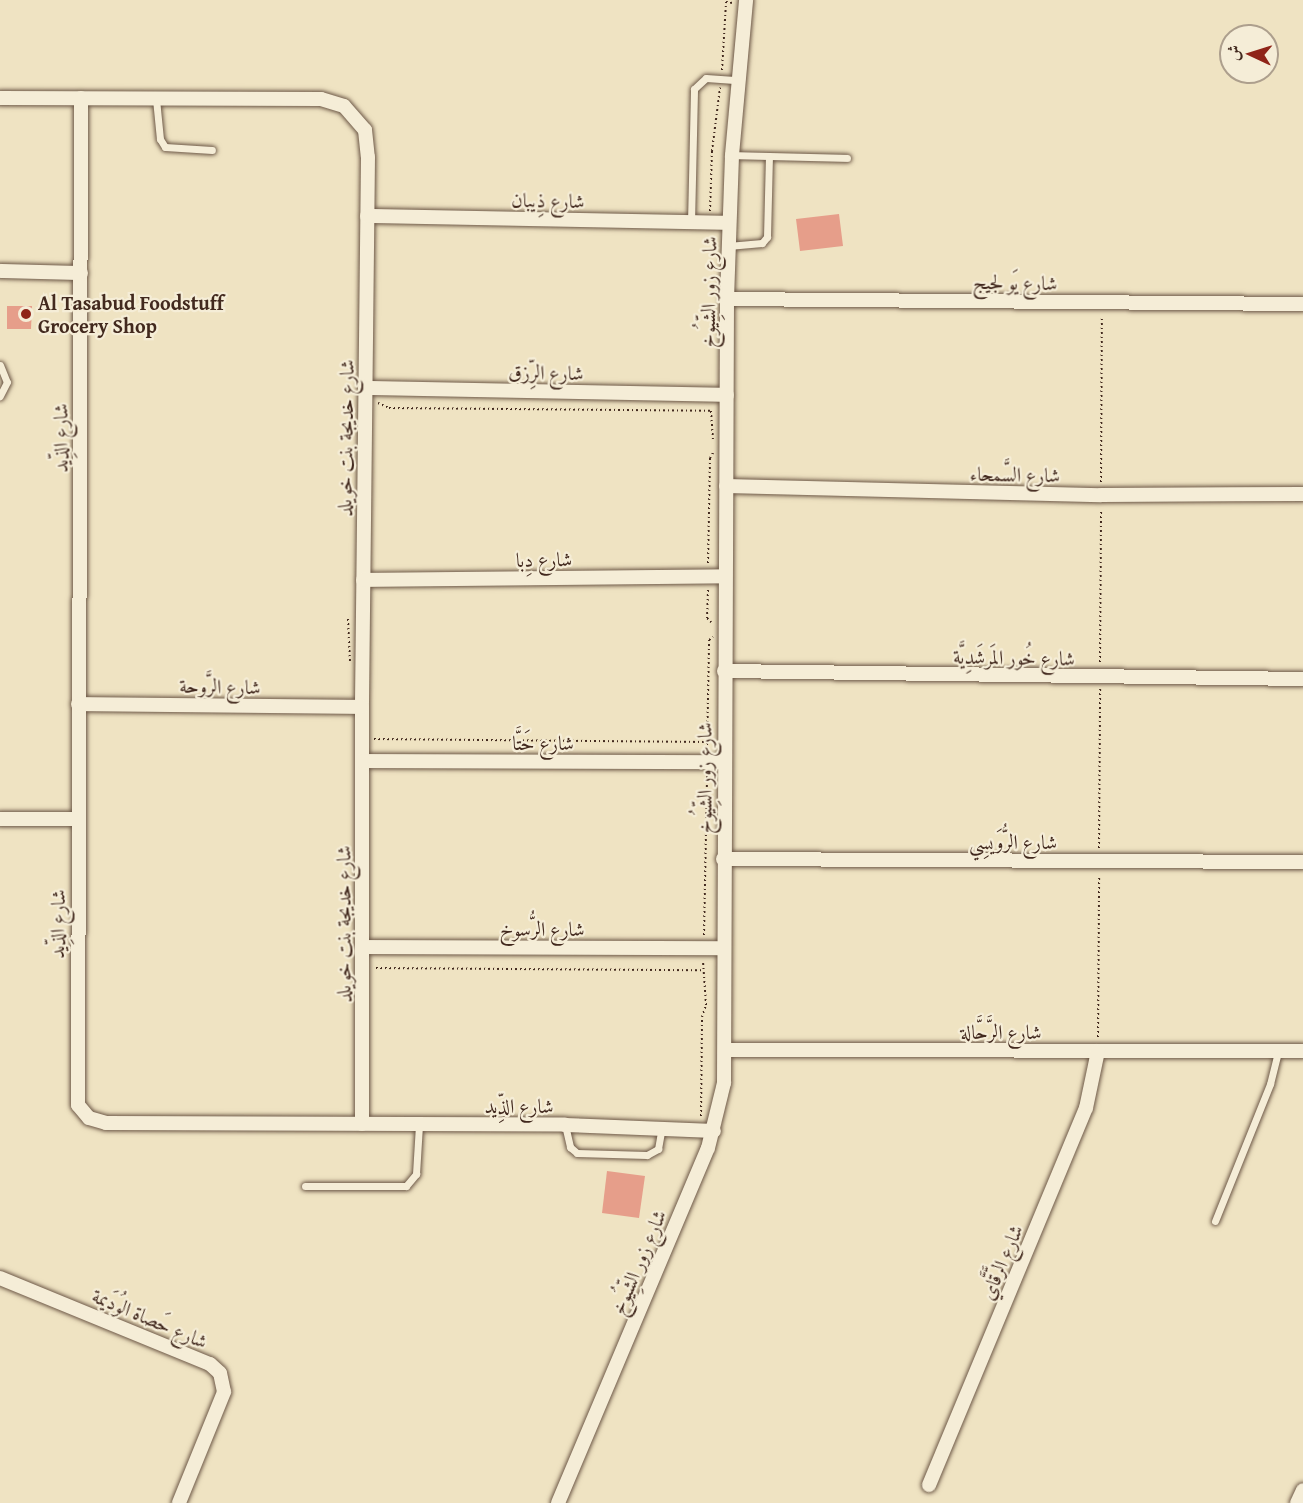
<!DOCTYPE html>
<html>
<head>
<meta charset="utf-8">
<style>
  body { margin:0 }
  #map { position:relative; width:1303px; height:1503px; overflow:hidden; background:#efe3c2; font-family:"Gentium Book Plus",Amiri,serif }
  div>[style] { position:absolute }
  .building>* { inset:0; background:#e69e8a }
  .path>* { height:2px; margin-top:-1px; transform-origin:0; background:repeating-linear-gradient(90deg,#42291e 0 1.5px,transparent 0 4.5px) }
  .roads { filter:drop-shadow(0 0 2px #6d5847) drop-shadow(0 0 2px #6d5847) }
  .lane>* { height:7px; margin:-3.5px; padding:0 3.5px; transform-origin:3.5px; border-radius:3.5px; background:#f5edd7 }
  .street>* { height:14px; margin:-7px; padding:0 7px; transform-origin:7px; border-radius:7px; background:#f5edd7 }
  .dots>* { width:16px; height:16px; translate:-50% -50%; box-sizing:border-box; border:3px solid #f5edd7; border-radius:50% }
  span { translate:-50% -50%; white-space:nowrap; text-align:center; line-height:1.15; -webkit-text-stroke:4.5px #f5edd7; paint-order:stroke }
  .street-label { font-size:20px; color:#42291e }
  .poi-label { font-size:20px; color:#42291e; font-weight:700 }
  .left { translate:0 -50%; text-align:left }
  .north { position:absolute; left:1219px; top:24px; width:60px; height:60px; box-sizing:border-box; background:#f5edd7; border:2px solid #ad9f8d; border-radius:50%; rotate:274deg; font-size:16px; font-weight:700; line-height:24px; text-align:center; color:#42291e }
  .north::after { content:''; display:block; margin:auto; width:21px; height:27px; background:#8f2418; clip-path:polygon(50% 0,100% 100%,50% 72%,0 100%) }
</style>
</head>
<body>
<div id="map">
  <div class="building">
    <div style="clip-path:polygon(839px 214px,843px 246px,800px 251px,796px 219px)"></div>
    <div style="clip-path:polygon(7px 306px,32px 306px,31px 329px,7px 329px)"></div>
    <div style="clip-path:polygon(607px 1171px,645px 1176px,639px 1218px,602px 1213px)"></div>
  </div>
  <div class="path">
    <div style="left:722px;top:70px;width:68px;rotate:-86.6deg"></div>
    <div style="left:726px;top:2px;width:7px;rotate:8deg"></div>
    <div style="left:710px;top:211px;width:60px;rotate:-88.1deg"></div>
    <div style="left:712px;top:151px;width:64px;rotate:-82.8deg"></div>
    <div style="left:378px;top:403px;width:12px;rotate:24deg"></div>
    <div style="left:389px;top:408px;width:322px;rotate:0.5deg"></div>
    <div style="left:711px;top:411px;width:31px;rotate:86deg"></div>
    <div style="left:1101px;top:482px;width:165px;rotate:-89.7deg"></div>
    <div style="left:708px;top:563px;width:105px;rotate:-88.9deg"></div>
    <div style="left:710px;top:458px;width:6px;rotate:-59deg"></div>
    <div style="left:708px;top:590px;width:28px;rotate:92deg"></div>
    <div style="left:707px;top:618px;width:6px;rotate:45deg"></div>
    <div style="left:348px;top:619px;width:42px;rotate:87.3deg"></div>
    <div style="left:1100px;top:662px;width:153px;rotate:-89.6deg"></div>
    <div style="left:374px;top:739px;width:333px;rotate:0.5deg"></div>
    <div style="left:707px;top:749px;width:109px;rotate:-88.9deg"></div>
    <div style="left:709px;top:640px;width:5px;rotate:-37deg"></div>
    <div style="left:1099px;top:848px;width:159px;rotate:-89.6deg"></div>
    <div style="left:704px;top:935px;width:160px;rotate:-88.9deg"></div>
    <div style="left:376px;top:968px;width:327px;rotate:0.4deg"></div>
    <div style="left:1098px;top:1037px;width:162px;rotate:-89.6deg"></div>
    <div style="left:701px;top:1116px;width:99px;rotate:-89.4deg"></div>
    <div style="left:702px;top:1017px;width:13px;rotate:-72deg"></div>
    <div style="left:706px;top:1005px;width:44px;rotate:-93.9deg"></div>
  </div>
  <div class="roads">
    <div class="lane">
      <div style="left:156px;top:99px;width:40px;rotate:84.3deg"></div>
      <div style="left:160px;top:139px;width:9px;rotate:58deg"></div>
      <div style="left:165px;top:147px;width:47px;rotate:3.7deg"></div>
      <div style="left:732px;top:155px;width:115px;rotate:1.5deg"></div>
      <div style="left:691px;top:223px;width:134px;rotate:-88.7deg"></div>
      <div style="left:694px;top:89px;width:16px;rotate:-43deg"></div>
      <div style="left:706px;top:78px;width:32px;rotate:4deg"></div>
      <div style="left:728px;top:246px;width:34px;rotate:-5deg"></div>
      <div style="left:762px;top:243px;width:8px;rotate:-50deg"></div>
      <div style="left:767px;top:237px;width:81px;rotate:-88.6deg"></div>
      <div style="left:0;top:365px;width:18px;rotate:68deg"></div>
      <div style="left:7px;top:382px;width:16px;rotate:117deg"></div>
      <div style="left:565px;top:1125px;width:23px;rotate:77deg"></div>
      <div style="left:570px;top:1147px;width:9px;rotate:41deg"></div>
      <div style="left:577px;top:1153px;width:70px;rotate:1.6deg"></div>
      <div style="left:647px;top:1155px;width:13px;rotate:-29deg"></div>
      <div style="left:658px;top:1149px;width:22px;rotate:-80deg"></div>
      <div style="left:305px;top:1186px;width:101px"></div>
      <div style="left:406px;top:1186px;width:16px;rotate:-50deg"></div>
      <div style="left:416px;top:1174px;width:49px;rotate:-86.5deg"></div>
      <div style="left:1215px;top:1221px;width:148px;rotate:-68.1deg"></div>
      <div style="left:1270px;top:1084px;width:34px;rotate:-76deg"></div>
    </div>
    <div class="street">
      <div style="left:0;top:98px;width:321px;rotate:0.2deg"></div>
      <div style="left:321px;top:99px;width:24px;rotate:17deg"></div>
      <div style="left:344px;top:106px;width:32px;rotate:49deg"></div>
      <div style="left:365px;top:130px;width:27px;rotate:84deg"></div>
      <div style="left:368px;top:157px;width:550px;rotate:90.63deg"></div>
      <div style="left:362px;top:707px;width:417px;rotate:90deg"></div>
      <div style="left:81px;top:98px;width:1007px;rotate:90.17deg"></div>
      <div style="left:78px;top:1105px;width:17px;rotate:50deg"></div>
      <div style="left:89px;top:1118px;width:18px;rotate:16deg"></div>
      <div style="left:106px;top:1123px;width:459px;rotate:0.2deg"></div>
      <div style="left:565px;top:1125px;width:149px;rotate:2.3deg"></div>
      <div style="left:367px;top:216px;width:362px;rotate:1.1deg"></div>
      <div style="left:0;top:271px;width:81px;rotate:1.4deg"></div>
      <div style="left:727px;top:299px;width:576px;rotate:0.5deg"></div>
      <div style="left:365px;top:388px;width:362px;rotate:1.1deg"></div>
      <div style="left:726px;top:486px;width:375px;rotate:1.4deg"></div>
      <div style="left:1101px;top:495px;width:202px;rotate:-0.3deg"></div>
      <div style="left:363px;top:580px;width:362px;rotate:-0.6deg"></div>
      <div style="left:724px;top:671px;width:579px;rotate:0.79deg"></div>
      <div style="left:78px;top:704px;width:284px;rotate:0.6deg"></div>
      <div style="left:362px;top:761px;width:362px;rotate:0.2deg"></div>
      <div style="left:0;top:819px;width:78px"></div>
      <div style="left:723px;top:859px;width:580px;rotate:0.3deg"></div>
      <div style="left:362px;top:947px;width:360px;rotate:0.2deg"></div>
      <div style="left:725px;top:1050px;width:578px;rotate:0.1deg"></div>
      <div style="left:0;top:1278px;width:227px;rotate:22.3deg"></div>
      <div style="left:210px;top:1364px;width:13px;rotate:42deg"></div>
      <div style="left:220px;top:1373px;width:19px;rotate:78deg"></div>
      <div style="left:224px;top:1392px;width:120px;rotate:112.1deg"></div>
      <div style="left:929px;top:1485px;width:408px;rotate:-67.4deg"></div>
      <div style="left:1086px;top:1108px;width:58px;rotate:-78.1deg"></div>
      <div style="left:558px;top:1503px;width:385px;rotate:-67.1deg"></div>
      <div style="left:708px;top:1148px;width:67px;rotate:-76.2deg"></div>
      <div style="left:724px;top:1083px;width:784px;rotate:-89.78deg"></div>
      <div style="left:727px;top:299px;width:144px;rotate:-88deg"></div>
      <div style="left:732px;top:155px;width:156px;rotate:-84.8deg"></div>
      <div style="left:1297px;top:1503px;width:14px;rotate:-65deg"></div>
    </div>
  </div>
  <div class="dots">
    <div style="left:26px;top:314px;background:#8f2418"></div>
  </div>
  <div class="street-label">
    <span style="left:548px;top:200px;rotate:1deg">شارع ذِيبان</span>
    <span style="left:1015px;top:282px;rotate:1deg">شارع يَو لجيج</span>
    <span style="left:708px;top:292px;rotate:-89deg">شارع زور الشِّيُوخ</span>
    <span style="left:546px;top:372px;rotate:1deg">شارع الرِّزق</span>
    <span style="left:60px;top:438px;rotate:-90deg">شارع الذِّيد</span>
    <span style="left:345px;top:438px;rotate:-89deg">شارع خديجة بنت خويلد</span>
    <span style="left:1015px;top:474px;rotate:1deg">شارع السَّمحاء</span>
    <span style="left:544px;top:559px;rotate:-1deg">شارع دِبا</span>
    <span style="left:1014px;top:657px;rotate:1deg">شارع خُور المَرشَدِيَّة</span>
    <span style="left:220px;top:686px;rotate:1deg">شارع الرَّوحة</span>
    <span style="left:543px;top:742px">شارع حَتَّا</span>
    <span style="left:704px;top:778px;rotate:-90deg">شارع زور الشِّيُوخ</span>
    <span style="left:1013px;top:841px">شارع الرُّوَيسِي</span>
    <span style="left:57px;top:924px;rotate:-89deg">شارع الذِّيد</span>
    <span style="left:343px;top:924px;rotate:-90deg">شارع خديجة بنت خويلد</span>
    <span style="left:542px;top:928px">شارع الرُّسوخ</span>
    <span style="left:1001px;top:1031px">شارع الرَّحَّالة</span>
    <span style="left:519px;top:1105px">شارع الذِّيد</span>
    <span style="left:638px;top:1262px;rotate:-67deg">شارع زور الشِّيُوخ</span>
    <span style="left:1001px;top:1262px;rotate:-67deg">شارع الرَّقَّاي</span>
    <span style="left:150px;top:1318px;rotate:23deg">شارع حَصاة الوُدَيمة</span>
  </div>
  <div class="poi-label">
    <span class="left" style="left:38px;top:314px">Al Tasabud Foodstuff<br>Grocery Shop</span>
  </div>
  <div class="north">ش</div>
</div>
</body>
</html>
